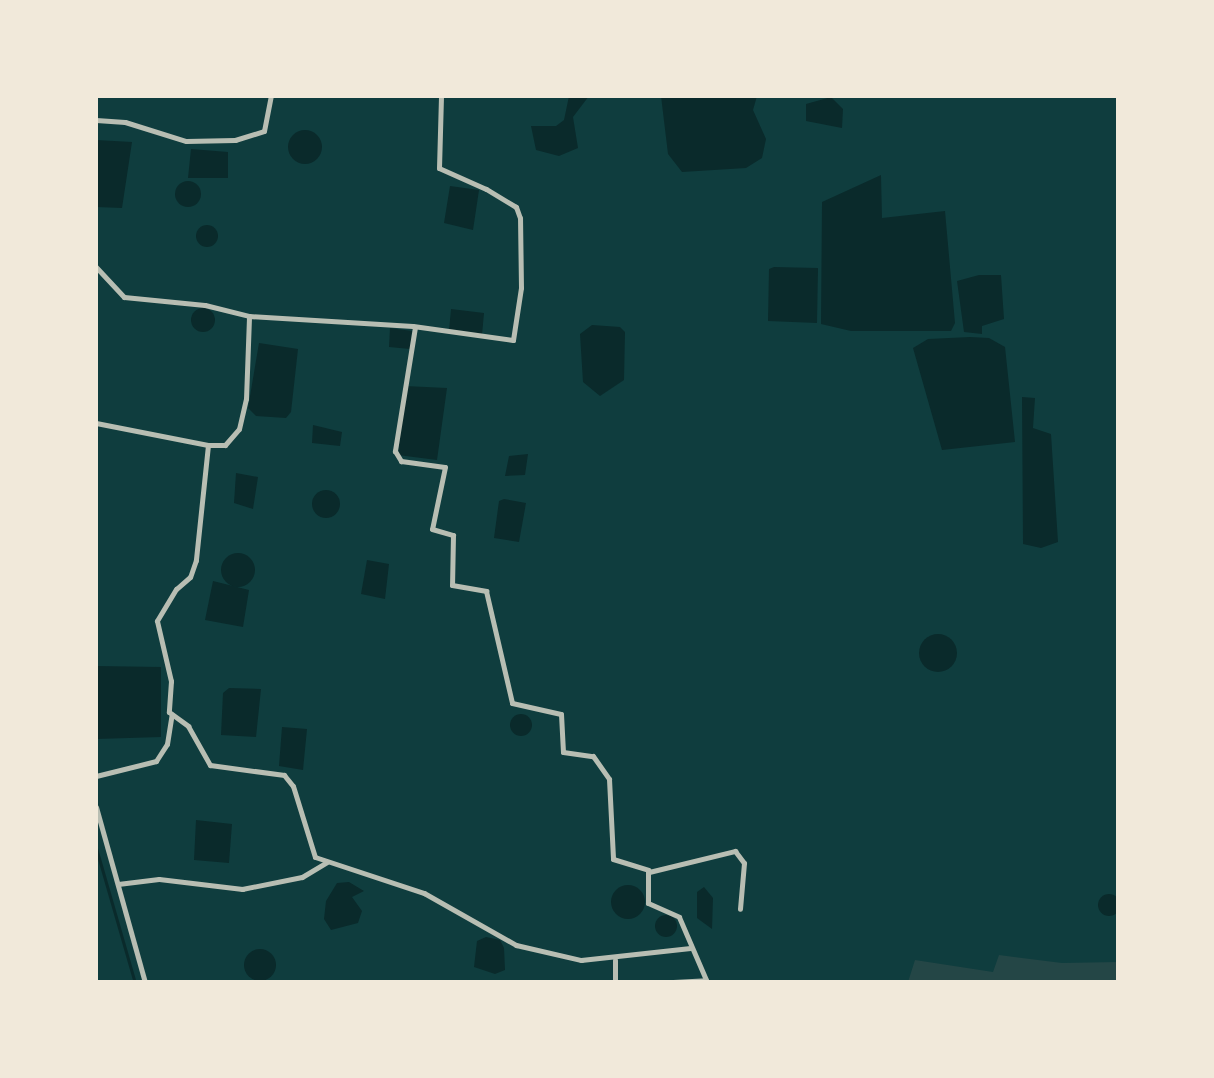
<!DOCTYPE html>
<html>
<head>
<meta charset="utf-8">
<style>
  body { margin:0 }
  #map { position:relative; width:1214px; height:1078px; overflow:hidden; background:#0f3d3e; font-family:"PT Sans Narrow",sans-serif }
  div>[style] { position:absolute }
  .green>* { inset:0; background:#244646 }
  .water>* { inset:0; background:#0a2a2b }
  .round { border-radius:50% }
  .stream>* { height:3px; margin:-1.5px; padding:0 1.5px; transform-origin:1.5px; border-radius:1.5px; background:#0a2a2b }
  .minor>* { height:5px; margin:-2.5px; padding:0 2.5px; transform-origin:2.5px; border-radius:2.5px; background:#b8beb3 }
  span { translate:-50% -50%; white-space:nowrap; text-align:center; line-height:1.15; -webkit-text-stroke:8px #f1e9da; paint-order:stroke }
  .frame { position:absolute; inset:0; border:98px solid #f1e9da; pointer-events:none }
</style>
</head>
<body>
<div id="map">
  <div class="green">
    <div style="clip-path:polygon(999px 955px,1062px 963px,1118px 962px,1118px 982px,908px 982px,915px 960px,993px 972px)"></div>
  </div>
  <div class="water">
    <div style="clip-path:polygon(569px 96px,589px 96px,573px 117px,578px 148px,559px 156px,536px 150px,531px 126px,556px 126px,564px 120px)"></div>
    <div style="clip-path:polygon(661px 96px,757px 96px,753px 110px,766px 139px,762px 158px,746px 168px,682px 172px,668px 154px)"></div>
    <div style="clip-path:polygon(831px 97px,843px 109px,842px 128px,806px 121px,806px 104px)"></div>
    <div class="round" style="left:288px;top:130px;width:34px;height:34px"></div>
    <div style="clip-path:polygon(96px 140px,132px 142px,122px 208px,96px 207px)"></div>
    <div style="clip-path:polygon(191px 149px,228px 152px,228px 178px,188px 178px)"></div>
    <div style="clip-path:polygon(881px 175px,882px 218px,945px 211px,955px 323px,951px 331px,851px 331px,821px 324px,822px 202px)"></div>
    <div class="round" style="left:175px;top:181px;width:26px;height:26px"></div>
    <div style="clip-path:polygon(450px 186px,479px 190px,473px 230px,444px 223px)"></div>
    <div class="round" style="left:196px;top:225px;width:22px;height:22px"></div>
    <div style="clip-path:polygon(774px 267px,818px 268px,817px 323px,768px 321px,769px 269px)"></div>
    <div style="clip-path:polygon(979px 275px,1001px 275px,1004px 319px,982px 326px,982px 334px,964px 332px,957px 281px)"></div>
    <div class="round" style="left:191px;top:308px;width:24px;height:24px"></div>
    <div style="clip-path:polygon(451px 309px,484px 313px,482px 335px,449px 331px)"></div>
    <div style="clip-path:polygon(592px 325px,620px 327px,625px 332px,624px 380px,600px 396px,583px 382px,580px 334px)"></div>
    <div style="clip-path:polygon(390px 328px,412px 331px,410px 349px,389px 347px)"></div>
    <div style="clip-path:polygon(970px 337px,989px 338px,1005px 347px,1015px 442px,942px 450px,913px 348px,928px 339px)"></div>
    <div style="clip-path:polygon(259px 343px,298px 349px,291px 412px,286px 418px,256px 416px,248px 408px)"></div>
    <div style="clip-path:polygon(405px 386px,447px 388px,437px 460px,398px 455px)"></div>
    <div style="clip-path:polygon(1022px 397px,1035px 398px,1033px 428px,1051px 434px,1058px 542px,1041px 548px,1023px 544px)"></div>
    <div style="clip-path:polygon(313px 425px,342px 432px,340px 446px,312px 443px)"></div>
    <div style="clip-path:polygon(528px 454px,525px 475px,505px 476px,509px 456px)"></div>
    <div style="clip-path:polygon(236px 473px,258px 477px,253px 509px,234px 503px)"></div>
    <div class="round" style="left:312px;top:490px;width:28px;height:28px"></div>
    <div style="clip-path:polygon(504px 499px,526px 503px,519px 542px,494px 538px,499px 501px)"></div>
    <div class="round" style="left:221px;top:553px;width:34px;height:34px"></div>
    <div style="clip-path:polygon(367px 560px,389px 564px,385px 599px,361px 594px)"></div>
    <div style="clip-path:polygon(213px 581px,249px 590px,243px 627px,205px 620px)"></div>
    <div class="round" style="left:919px;top:634px;width:38px;height:38px"></div>
    <div style="clip-path:polygon(96px 666px,161px 667px,161px 737px,96px 739px)"></div>
    <div style="clip-path:polygon(229px 688px,261px 689px,256px 737px,221px 735px,223px 693px)"></div>
    <div class="round" style="left:510px;top:714px;width:22px;height:22px"></div>
    <div style="clip-path:polygon(282px 727px,307px 729px,303px 770px,279px 766px)"></div>
    <div style="clip-path:polygon(196px 820px,232px 824px,229px 863px,194px 860px)"></div>
    <div style="clip-path:polygon(349px 882px,364px 891px,352px 897px,362px 911px,358px 923px,331px 930px,324px 919px,326px 901px,337px 883px)"></div>
    <div class="round" style="left:611px;top:885px;width:34px;height:34px"></div>
    <div style="clip-path:polygon(704px 887px,713px 898px,712px 929px,697px 918px,697px 892px)"></div>
    <div class="round" style="left:1098px;top:894px;width:22px;height:22px"></div>
    <div class="round" style="left:655px;top:915px;width:22px;height:22px"></div>
    <div style="clip-path:polygon(486px 937px,500px 940px,504px 948px,505px 970px,495px 974px,474px 967px,477px 941px)"></div>
    <div class="round" style="left:244px;top:949px;width:32px;height:32px"></div>
  </div>
  <div class="stream">
    <div style="left:96px;top:848px;width:137px;rotate:73.9deg"></div>
  </div>
  <div class="minor">
    <div style="left:96px;top:120px;width:29px;rotate:4deg"></div>
    <div style="left:125px;top:122px;width:64px;rotate:17.3deg"></div>
    <div style="left:186px;top:141px;width:49px;rotate:-1.2deg"></div>
    <div style="left:235px;top:140px;width:30px;rotate:-17deg"></div>
    <div style="left:264px;top:131px;width:36px;rotate:-79deg"></div>
    <div style="left:96px;top:267px;width:41px;rotate:47deg"></div>
    <div style="left:124px;top:297px;width:81px;rotate:5.6deg"></div>
    <div style="left:205px;top:305px;width:45px;rotate:14deg"></div>
    <div style="left:415px;top:327px;width:126px;rotate:99.2deg"></div>
    <div style="left:395px;top:451px;width:12px;rotate:59deg"></div>
    <div style="left:401px;top:461px;width:44px;rotate:7.8deg"></div>
    <div style="left:445px;top:467px;width:63px;rotate:101.8deg"></div>
    <div style="left:432px;top:529px;width:22px;rotate:16deg"></div>
    <div style="left:453px;top:535px;width:50px;rotate:91.1deg"></div>
    <div style="left:452px;top:585px;width:35px;rotate:10deg"></div>
    <div style="left:486px;top:591px;width:115px;rotate:76.9deg"></div>
    <div style="left:512px;top:703px;width:50px;rotate:12.7deg"></div>
    <div style="left:561px;top:714px;width:38px;rotate:87deg"></div>
    <div style="left:563px;top:752px;width:30px;rotate:8deg"></div>
    <div style="left:593px;top:756px;width:28px;rotate:55deg"></div>
    <div style="left:609px;top:779px;width:80px;rotate:87.1deg"></div>
    <div style="left:613px;top:859px;width:37px;rotate:17deg"></div>
    <div style="left:648px;top:870px;width:33px;rotate:90deg"></div>
    <div style="left:648px;top:903px;width:34px;rotate:24deg"></div>
    <div style="left:679px;top:917px;width:71px;rotate:66.7deg"></div>
    <div style="left:96px;top:423px;width:114px;rotate:11.1deg"></div>
    <div style="left:208px;top:445px;width:116px;rotate:96deg"></div>
    <div style="left:196px;top:560px;width:18px;rotate:109deg"></div>
    <div style="left:190px;top:577px;width:18px;rotate:139deg"></div>
    <div style="left:176px;top:589px;width:37px;rotate:121deg"></div>
    <div style="left:157px;top:621px;width:62px;rotate:76.9deg"></div>
    <div style="left:171px;top:681px;width:31px;rotate:94deg"></div>
    <div style="left:169px;top:712px;width:24px;rotate:36deg"></div>
    <div style="left:188px;top:726px;width:45px;rotate:60.6deg"></div>
    <div style="left:210px;top:765px;width:75px;rotate:7.7deg"></div>
    <div style="left:284px;top:775px;width:14px;rotate:51deg"></div>
    <div style="left:293px;top:786px;width:74px;rotate:72.8deg"></div>
    <div style="left:315px;top:857px;width:115px;rotate:18.3deg"></div>
    <div style="left:424px;top:893px;width:106px;rotate:29.5deg"></div>
    <div style="left:516px;top:945px;width:67px;rotate:13deg"></div>
    <div style="left:581px;top:960px;width:110px;rotate:-6.3deg"></div>
    <div style="left:208px;top:445px;width:17px"></div>
    <div style="left:225px;top:445px;width:21px;rotate:-49deg"></div>
    <div style="left:239px;top:429px;width:31px;rotate:-77deg"></div>
    <div style="left:246px;top:399px;width:83px;rotate:-87.9deg"></div>
    <div style="left:249px;top:316px;width:164px;rotate:3.5deg"></div>
    <div style="left:413px;top:326px;width:101px;rotate:8deg"></div>
    <div style="left:513px;top:340px;width:53px;rotate:-81.3deg"></div>
    <div style="left:521px;top:288px;width:70px;rotate:-90.8deg"></div>
    <div style="left:520px;top:218px;width:12px;rotate:-110deg"></div>
    <div style="left:516px;top:207px;width:35px;rotate:-149deg"></div>
    <div style="left:486px;top:189px;width:51px;rotate:-155.9deg"></div>
    <div style="left:439px;top:168px;width:72px;rotate:-88.4deg"></div>
    <div style="left:96px;top:776px;width:62px;rotate:-14deg"></div>
    <div style="left:156px;top:761px;width:20px;rotate:-57deg"></div>
    <div style="left:167px;top:744px;width:30px;rotate:-81deg"></div>
    <div style="left:96px;top:807px;width:182px;rotate:74.4deg"></div>
    <div style="left:649px;top:872px;width:89px;rotate:-13.7deg"></div>
    <div style="left:735px;top:851px;width:15px;rotate:53deg"></div>
    <div style="left:744px;top:863px;width:46px;rotate:95deg"></div>
    <div style="left:118px;top:884px;width:41px;rotate:-7deg"></div>
    <div style="left:159px;top:879px;width:84px;rotate:6.9deg"></div>
    <div style="left:242px;top:889px;width:61px;rotate:-11.3deg"></div>
    <div style="left:302px;top:877px;width:29px;rotate:-31deg"></div>
    <div style="left:615px;top:982px;width:22px;rotate:-90deg"></div>
    <div style="left:673px;top:982px;width:33px;rotate:-3deg"></div>
  </div>
  <div class="frame"></div>
</div>
</body>
</html>
